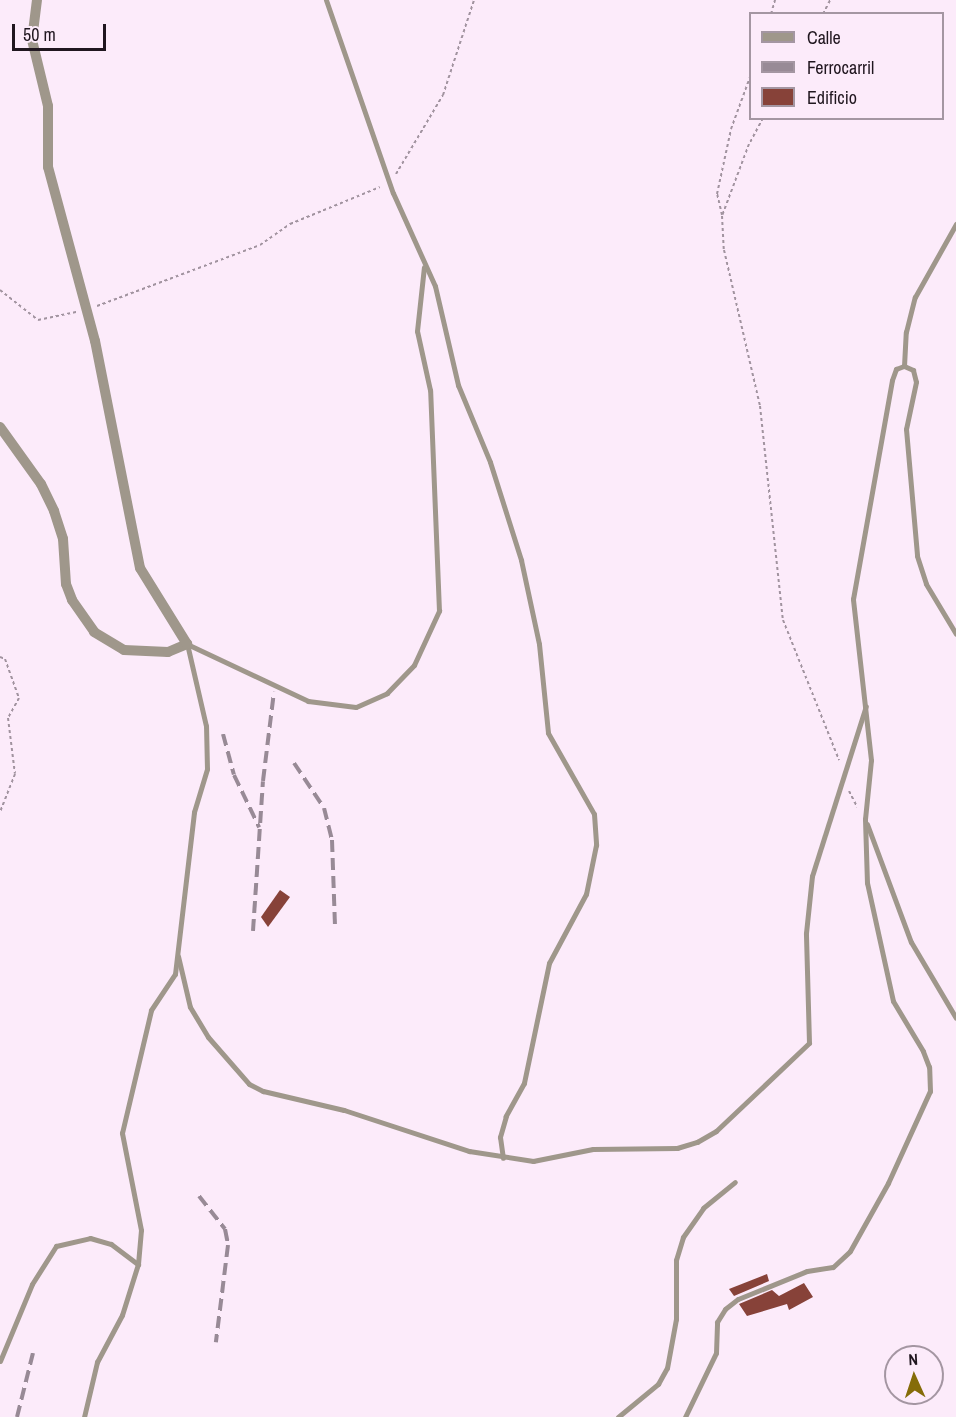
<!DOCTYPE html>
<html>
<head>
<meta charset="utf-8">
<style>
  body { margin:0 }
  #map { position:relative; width:956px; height:1417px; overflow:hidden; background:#fcebfa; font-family:"Archivo Narrow",sans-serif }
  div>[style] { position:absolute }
  .building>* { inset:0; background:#874239 }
  .path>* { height:2px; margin-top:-1px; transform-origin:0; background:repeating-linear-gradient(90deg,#a1939f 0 3px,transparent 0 6px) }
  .lane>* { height:5px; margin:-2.5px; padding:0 2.5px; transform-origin:2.5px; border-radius:2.5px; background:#9f978b }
  .street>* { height:10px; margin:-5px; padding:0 5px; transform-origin:5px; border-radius:5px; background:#9f978b }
  .rail>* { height:4px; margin-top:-2px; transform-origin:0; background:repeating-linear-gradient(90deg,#988a96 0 12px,transparent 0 18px) }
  span { translate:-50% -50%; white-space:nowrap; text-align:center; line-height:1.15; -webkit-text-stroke:6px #fcebfa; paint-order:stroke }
  .legend { position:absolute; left:749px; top:12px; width:195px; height:108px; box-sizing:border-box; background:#fcebfa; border:2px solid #a496a2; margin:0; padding:8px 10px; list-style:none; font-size:18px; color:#20161f }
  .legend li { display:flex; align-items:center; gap:12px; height:30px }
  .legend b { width:30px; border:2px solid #a496a2 }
  .north { position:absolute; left:884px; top:1345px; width:60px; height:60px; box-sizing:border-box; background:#fcebfa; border:2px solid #a496a2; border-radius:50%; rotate:357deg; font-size:16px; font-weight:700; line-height:24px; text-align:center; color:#20161f }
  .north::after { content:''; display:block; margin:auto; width:21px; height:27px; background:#856c09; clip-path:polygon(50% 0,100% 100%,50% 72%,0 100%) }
  .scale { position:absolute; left:12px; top:24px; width:94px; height:27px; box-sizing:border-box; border:3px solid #20161f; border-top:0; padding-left:8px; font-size:18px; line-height:21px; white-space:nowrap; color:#20161f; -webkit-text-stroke:4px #fcebfa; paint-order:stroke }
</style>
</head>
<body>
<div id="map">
  <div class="building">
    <div style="clip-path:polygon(280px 890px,290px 897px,268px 927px,261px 917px)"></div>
    <div style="clip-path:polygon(767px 1274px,769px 1281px,734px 1296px,729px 1289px)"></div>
    <div style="clip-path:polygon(804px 1283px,813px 1297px,789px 1310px,787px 1304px,747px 1316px,739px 1304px,772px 1290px,779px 1296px)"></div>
  </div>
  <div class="path">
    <div style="left:771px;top:14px;width:15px;rotate:-74deg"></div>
    <div style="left:823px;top:14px;width:16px;rotate:-63deg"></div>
    <div style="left:763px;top:118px;width:30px;rotate:118deg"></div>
    <div style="left:749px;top:144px;width:77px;rotate:110.6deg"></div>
    <div style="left:722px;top:216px;width:34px;rotate:87deg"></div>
    <div style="left:724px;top:250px;width:160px;rotate:77deg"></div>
    <div style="left:760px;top:406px;width:215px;rotate:83.9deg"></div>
    <div style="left:783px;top:620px;width:151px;rotate:68.2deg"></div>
    <div style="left:396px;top:174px;width:92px;rotate:-59.3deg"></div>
    <div style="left:443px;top:95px;width:100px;rotate:-71.9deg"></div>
    <div style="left:722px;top:215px;width:22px;rotate:-103deg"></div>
    <div style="left:717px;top:194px;width:66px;rotate:-77.8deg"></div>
    <div style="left:731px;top:129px;width:55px;rotate:-69.9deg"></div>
    <div style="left:0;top:290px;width:48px;rotate:38.3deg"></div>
    <div style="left:38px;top:320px;width:40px;rotate:-12deg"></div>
    <div style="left:97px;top:306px;width:174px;rotate:-20.5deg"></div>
    <div style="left:260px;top:245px;width:37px;rotate:-35deg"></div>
    <div style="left:290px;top:224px;width:97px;rotate:-22.3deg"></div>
    <div style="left:0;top:657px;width:5px;rotate:22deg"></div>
    <div style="left:5px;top:659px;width:41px;rotate:70.3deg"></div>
    <div style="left:19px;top:698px;width:23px;rotate:119deg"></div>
    <div style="left:8px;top:718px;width:56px;rotate:82.9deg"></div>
    <div style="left:15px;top:774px;width:41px;rotate:111.5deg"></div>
    <div style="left:849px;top:791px;width:18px;rotate:63deg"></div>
  </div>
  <div class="lane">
    <div style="left:326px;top:0;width:204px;rotate:70.9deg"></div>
    <div style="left:393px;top:193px;width:102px;rotate:65.7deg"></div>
    <div style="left:435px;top:286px;width:102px;rotate:76.9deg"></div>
    <div style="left:458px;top:385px;width:83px;rotate:67.4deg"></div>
    <div style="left:490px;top:462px;width:103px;rotate:72.4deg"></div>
    <div style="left:521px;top:560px;width:86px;rotate:77.9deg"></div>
    <div style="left:539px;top:644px;width:89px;rotate:84.2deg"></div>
    <div style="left:548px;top:733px;width:93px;rotate:60.4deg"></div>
    <div style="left:594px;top:814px;width:31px;rotate:86deg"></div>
    <div style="left:596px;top:845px;width:50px;rotate:101.5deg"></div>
    <div style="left:586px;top:894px;width:78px;rotate:118.2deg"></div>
    <div style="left:549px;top:963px;width:123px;rotate:101.8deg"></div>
    <div style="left:524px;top:1083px;width:38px;rotate:119deg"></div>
    <div style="left:506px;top:1116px;width:22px;rotate:106deg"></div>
    <div style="left:500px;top:1137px;width:21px;rotate:82deg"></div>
    <div style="left:904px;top:366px;width:34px;rotate:-87deg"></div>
    <div style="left:906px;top:332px;width:36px;rotate:-76deg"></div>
    <div style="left:915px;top:297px;width:84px;rotate:-60.7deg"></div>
    <div style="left:187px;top:644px;width:134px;rotate:25.2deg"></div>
    <div style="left:308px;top:701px;width:48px;rotate:7.1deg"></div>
    <div style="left:356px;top:707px;width:34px;rotate:-24deg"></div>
    <div style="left:387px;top:693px;width:39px;rotate:-46deg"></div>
    <div style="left:414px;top:665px;width:60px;rotate:-65.2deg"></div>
    <div style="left:439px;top:611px;width:221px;rotate:-92.3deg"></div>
    <div style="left:430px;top:390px;width:60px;rotate:-102.4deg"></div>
    <div style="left:417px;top:331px;width:64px;rotate:-83.8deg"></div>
    <div style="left:867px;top:824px;width:126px;rotate:69.6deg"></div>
    <div style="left:911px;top:942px;width:88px;rotate:59.4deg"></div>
    <div style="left:178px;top:956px;width:52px;rotate:76.8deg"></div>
    <div style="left:190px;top:1007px;width:35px;rotate:59deg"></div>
    <div style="left:208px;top:1037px;width:62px;rotate:48.9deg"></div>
    <div style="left:249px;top:1084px;width:16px;rotate:27deg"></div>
    <div style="left:263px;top:1091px;width:83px;rotate:13.2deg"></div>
    <div style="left:344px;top:1110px;width:132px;rotate:18.2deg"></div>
    <div style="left:469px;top:1151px;width:65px;rotate:8.9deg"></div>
    <div style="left:533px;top:1161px;width:61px;rotate:-11.3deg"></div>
    <div style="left:593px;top:1149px;width:84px;rotate:-0.7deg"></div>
    <div style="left:677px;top:1148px;width:21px;rotate:-17deg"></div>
    <div style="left:697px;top:1142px;width:22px;rotate:-30deg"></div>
    <div style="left:716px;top:1131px;width:128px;rotate:-43.4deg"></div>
    <div style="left:809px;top:1043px;width:110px;rotate:-91.6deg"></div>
    <div style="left:806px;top:933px;width:57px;rotate:-84deg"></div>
    <div style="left:812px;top:876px;width:178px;rotate:-72.4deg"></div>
    <div style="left:0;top:1361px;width:83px;rotate:-67.4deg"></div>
    <div style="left:32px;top:1284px;width:45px;rotate:-57.7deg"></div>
    <div style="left:56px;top:1246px;width:35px;rotate:-13deg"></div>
    <div style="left:90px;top:1238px;width:22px;rotate:16deg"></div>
    <div style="left:111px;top:1244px;width:34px;rotate:37deg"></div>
    <div style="left:84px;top:1417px;width:57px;rotate:-76.7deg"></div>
    <div style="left:97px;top:1362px;width:53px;rotate:-62deg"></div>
    <div style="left:122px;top:1315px;width:53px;rotate:-72.6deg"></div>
    <div style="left:138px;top:1264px;width:34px;rotate:-85deg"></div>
    <div style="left:141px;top:1230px;width:99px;rotate:-101.1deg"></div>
    <div style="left:122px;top:1133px;width:126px;rotate:-76.7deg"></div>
    <div style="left:151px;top:1010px;width:43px;rotate:-56.3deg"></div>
    <div style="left:175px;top:974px;width:163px;rotate:-83.3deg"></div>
    <div style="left:194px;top:812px;width:45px;rotate:-73.2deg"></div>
    <div style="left:207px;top:769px;width:43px;rotate:-91.3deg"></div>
    <div style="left:206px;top:726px;width:84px;rotate:-103deg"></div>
    <div style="left:618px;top:1417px;width:52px;rotate:-39.5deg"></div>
    <div style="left:658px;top:1384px;width:18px;rotate:-61deg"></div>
    <div style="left:667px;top:1368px;width:50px;rotate:-79.6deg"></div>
    <div style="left:676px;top:1319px;width:59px;rotate:-90deg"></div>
    <div style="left:676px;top:1260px;width:24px;rotate:-73deg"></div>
    <div style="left:683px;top:1237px;width:35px;rotate:-55deg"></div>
    <div style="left:703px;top:1208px;width:41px;rotate:-39.1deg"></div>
    <div style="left:685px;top:1417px;width:71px;rotate:-64.2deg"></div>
    <div style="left:716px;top:1353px;width:31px;rotate:-88deg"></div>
    <div style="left:717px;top:1322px;width:15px;rotate:-58deg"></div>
    <div style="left:725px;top:1309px;width:16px;rotate:-38deg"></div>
    <div style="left:738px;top:1299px;width:74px;rotate:-22.1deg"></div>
    <div style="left:807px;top:1271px;width:26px;rotate:-9deg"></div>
    <div style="left:833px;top:1267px;width:23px;rotate:-43deg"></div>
    <div style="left:850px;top:1251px;width:78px;rotate:-60.8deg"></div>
    <div style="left:888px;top:1183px;width:101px;rotate:-65.5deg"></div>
    <div style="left:930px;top:1091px;width:24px;rotate:-92deg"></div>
    <div style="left:929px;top:1067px;width:17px;rotate:-111deg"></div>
    <div style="left:923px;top:1051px;width:58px;rotate:-121deg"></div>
    <div style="left:893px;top:1001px;width:121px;rotate:-102.4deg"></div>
    <div style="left:867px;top:883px;width:64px;rotate:-91.8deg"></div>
    <div style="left:865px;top:819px;width:59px;rotate:-84.2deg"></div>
    <div style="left:871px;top:760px;width:162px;rotate:-96.4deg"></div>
    <div style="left:853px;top:599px;width:222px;rotate:-79.9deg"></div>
    <div style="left:892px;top:380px;width:12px;rotate:-70deg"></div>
    <div style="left:896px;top:369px;width:9px;rotate:-21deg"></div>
    <div style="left:904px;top:366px;width:10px;rotate:24deg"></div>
    <div style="left:913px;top:370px;width:12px;rotate:76deg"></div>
    <div style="left:916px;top:382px;width:48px;rotate:102deg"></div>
    <div style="left:906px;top:429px;width:127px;rotate:85deg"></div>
    <div style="left:917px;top:556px;width:29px;rotate:72deg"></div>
    <div style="left:926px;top:584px;width:58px;rotate:59deg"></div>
  </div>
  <div class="street">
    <div style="left:0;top:427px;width:70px;rotate:54.3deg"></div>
    <div style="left:41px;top:484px;width:30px;rotate:64deg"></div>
    <div style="left:54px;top:511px;width:29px;rotate:72deg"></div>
    <div style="left:63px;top:539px;width:45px;rotate:86.2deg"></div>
    <div style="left:66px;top:584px;width:17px;rotate:69deg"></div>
    <div style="left:72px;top:600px;width:39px;rotate:55deg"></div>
    <div style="left:94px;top:632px;width:35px;rotate:31deg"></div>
    <div style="left:124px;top:650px;width:44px;rotate:2.6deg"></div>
    <div style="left:168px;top:652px;width:21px;rotate:-23deg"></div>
    <div style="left:187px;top:644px;width:89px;rotate:-121.7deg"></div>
    <div style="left:140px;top:568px;width:231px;rotate:-101.2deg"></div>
    <div style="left:95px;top:341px;width:180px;rotate:-105.1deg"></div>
    <div style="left:48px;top:167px;width:61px;rotate:-90deg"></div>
    <div style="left:48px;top:106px;width:68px;rotate:-103.6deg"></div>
    <div style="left:32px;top:40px;width:40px;rotate:-82.9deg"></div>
  </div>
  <div class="rail">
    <div style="left:223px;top:734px;width:42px;rotate:75deg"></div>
    <div style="left:234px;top:775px;width:58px;rotate:64.3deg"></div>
    <div style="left:294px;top:763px;width:54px;rotate:56.3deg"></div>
    <div style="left:324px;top:808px;width:33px;rotate:76deg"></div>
    <div style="left:332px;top:840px;width:87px;rotate:88deg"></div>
    <div style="left:253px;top:931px;width:150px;rotate:-86.2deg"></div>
    <div style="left:263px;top:781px;width:90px;rotate:-83deg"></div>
    <div style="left:199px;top:1196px;width:42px;rotate:51.8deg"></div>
    <div style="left:225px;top:1229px;width:16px;rotate:79deg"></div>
    <div style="left:228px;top:1245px;width:98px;rotate:97.1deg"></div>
    <div style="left:17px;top:1417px;width:66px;rotate:-76deg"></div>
  </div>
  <ul class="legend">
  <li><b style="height:8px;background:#9f978b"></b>Calle</li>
  <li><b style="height:8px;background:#988a96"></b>Ferrocarril</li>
  <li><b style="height:16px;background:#874239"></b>Edificio</li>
  </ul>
  <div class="north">N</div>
  <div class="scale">50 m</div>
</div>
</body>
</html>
